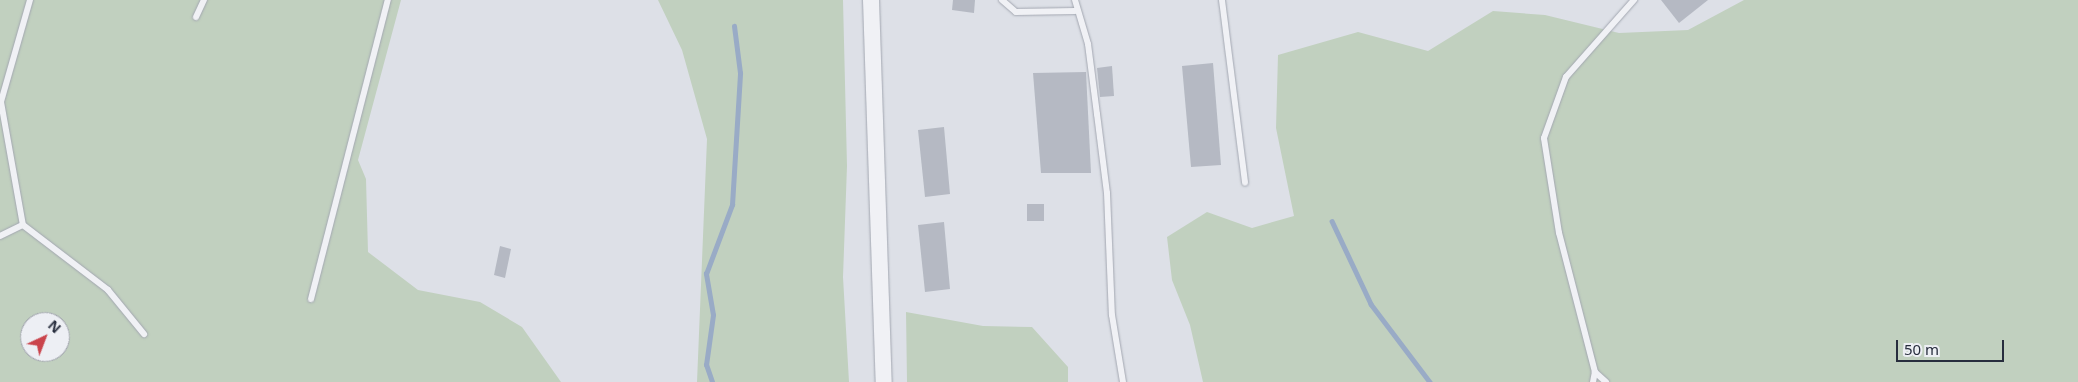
<!DOCTYPE html>
<html>
<head>
<meta charset="utf-8">
<style>
  body { margin:0 }
  #map { position:relative; width:2078px; height:382px; overflow:hidden; background:#dde0e7; font-family:"Noto Sans",sans-serif }
  div>[style] { position:absolute }
  .green>* { inset:0; background:#c1d0bf }
  .stream>* { height:4.5px; margin:-2.25px; padding:0 2.25px; transform-origin:2.25px; border-radius:2.25px; background:#99abc6 }
  .building>* { inset:0; background:#b5b9c3 }
  .roads { filter:drop-shadow(0 0 1px #a3a7b1) drop-shadow(0 0 1px #a3a7b1) }
  .service>* { height:6px; margin:-3px; padding:0 3px; transform-origin:3px; border-radius:3px; background:#f0f1f5 }
  .tertiary>* { height:16px; margin:-8px; padding:0 8px; transform-origin:8px; border-radius:8px; background:#f0f1f5 }
  span { translate:-50% -50%; white-space:nowrap; text-align:center; line-height:1.15; -webkit-text-stroke:4px #edeff4; paint-order:stroke }
  .north { position:absolute; left:20px; top:312px; width:50px; height:50px; box-sizing:border-box; background:#edeff4; border:1px solid #9ea1ab; border-radius:50%; rotate:43deg; font-size:14px; font-weight:700; line-height:20px; text-align:center; color:#272d3d }
  .north::after { content:''; display:block; margin:auto; width:18px; height:22px; background:#ca444c; clip-path:polygon(50% 0,100% 100%,50% 72%,0 100%) }
  .scale { position:absolute; left:1896px; top:340px; width:108px; height:22px; box-sizing:border-box; border:2px solid #272d3d; border-top:0; padding-left:6px; font-size:15px; line-height:18px; white-space:nowrap; color:#272d3d; -webkit-text-stroke:4px #edeff4; paint-order:stroke }
</style>
</head>
<body>
<div id="map">
  <div class="green">
    <div style="clip-path:polygon(evenodd,0 0,401px 0,358px 160px,366px 179px,368px 252px,418px 290px,480px 302px,522px 327px,561px 382px,0 382px,0 0,30px 322px,60px 322px,60px 352px,30px 352px,30px 322px)"></div>
    <div style="clip-path:polygon(658px 0,843px 0,847px 166px,843px 277px,849px 382px,697px 382px,707px 139px,682px 50px)"></div>
    <div style="clip-path:polygon(1744px 0,2078px 0,2078px 382px,1203px 382px,1190px 325px,1172px 280px,1167px 237px,1207px 212px,1252px 228px,1294px 216px,1276px 128px,1278px 55px,1358px 32px,1428px 51px,1493px 11px,1545px 15px,1619px 33px,1688px 30px)"></div>
    <div style="clip-path:polygon(906px 312px,983px 326px,1032px 327px,1068px 367px,1068px 382px,907px 382px)"></div>
  </div>
  <div class="stream">
    <div style="left:1332px;top:221px;width:92px;rotate:64.8deg"></div>
    <div style="left:1371px;top:304px;width:98px;rotate:52.9deg"></div>
    <div style="left:712px;top:382px;width:18px;rotate:-109deg"></div>
    <div style="left:706px;top:365px;width:50px;rotate:-82deg"></div>
    <div style="left:713px;top:315px;width:42px;rotate:-99.7deg"></div>
    <div style="left:706px;top:274px;width:74px;rotate:-69.4deg"></div>
    <div style="left:732px;top:205px;width:132px;rotate:-86.5deg"></div>
    <div style="left:740px;top:73px;width:47px;rotate:-97.3deg"></div>
  </div>
  <div class="building">
    <div style="clip-path:polygon(953px 0,975px 0,974px 13px,952px 10px)"></div>
    <div style="clip-path:polygon(1661px 0,1708px 0,1679px 23px)"></div>
    <div style="clip-path:polygon(1213px 63px,1221px 165px,1191px 167px,1182px 66px)"></div>
    <div style="clip-path:polygon(1112px 66px,1114px 96px,1100px 97px,1097px 68px)"></div>
    <div style="clip-path:polygon(1086px 72px,1091px 173px,1041px 173px,1033px 73px)"></div>
    <div style="clip-path:polygon(944px 127px,950px 194px,925px 197px,918px 130px)"></div>
    <div style="clip-path:polygon(1027px 204px,1044px 204px,1044px 221px,1027px 221px)"></div>
    <div style="clip-path:polygon(944px 222px,950px 289px,925px 292px,918px 225px)"></div>
    <div style="clip-path:polygon(500px 246px,511px 249px,505px 278px,494px 275px)"></div>
  </div>
  <div class="roads">
    <div class="service">
      <div style="left:30px;top:0;width:106px;rotate:105.9deg"></div>
      <div style="left:1px;top:102px;width:125px;rotate:79.9deg"></div>
      <div style="left:23px;top:225px;width:107px;rotate:37.4deg"></div>
      <div style="left:108px;top:290px;width:57px;rotate:50.7deg"></div>
      <div style="left:1002px;top:0;width:18px;rotate:41deg"></div>
      <div style="left:1016px;top:12px;width:59px;rotate:-1deg"></div>
      <div style="left:1075px;top:0;width:46px;rotate:73.5deg"></div>
      <div style="left:1088px;top:44px;width:71px;rotate:82.7deg"></div>
      <div style="left:1097px;top:114px;width:80px;rotate:82.8deg"></div>
      <div style="left:1107px;top:193px;width:122px;rotate:87.7deg"></div>
      <div style="left:1112px;top:315px;width:68px;rotate:80.7deg"></div>
      <div style="left:1222px;top:0;width:184px;rotate:82.8deg"></div>
      <div style="left:196px;top:17px;width:19px;rotate:-65deg"></div>
      <div style="left:0;top:236px;width:25px;rotate:-26deg"></div>
      <div style="left:311px;top:299px;width:309px;rotate:-75.6deg"></div>
      <div style="left:1593px;top:382px;width:10px;rotate:-79deg"></div>
      <div style="left:1606px;top:382px;width:15px;rotate:-138deg"></div>
      <div style="left:1595px;top:372px;width:144px;rotate:-104.5deg"></div>
      <div style="left:1559px;top:233px;width:96px;rotate:-99deg"></div>
      <div style="left:1544px;top:138px;width:65px;rotate:-70.2deg"></div>
      <div style="left:1566px;top:77px;width:103px;rotate:-48.6deg"></div>
    </div>
    <div class="tertiary">
      <div style="left:871px;top:0;width:382px;rotate:88.1deg"></div>
    </div>
  </div>
  <div class="north">N</div>
  <div class="scale">50 m</div>
</div>
</body>
</html>
